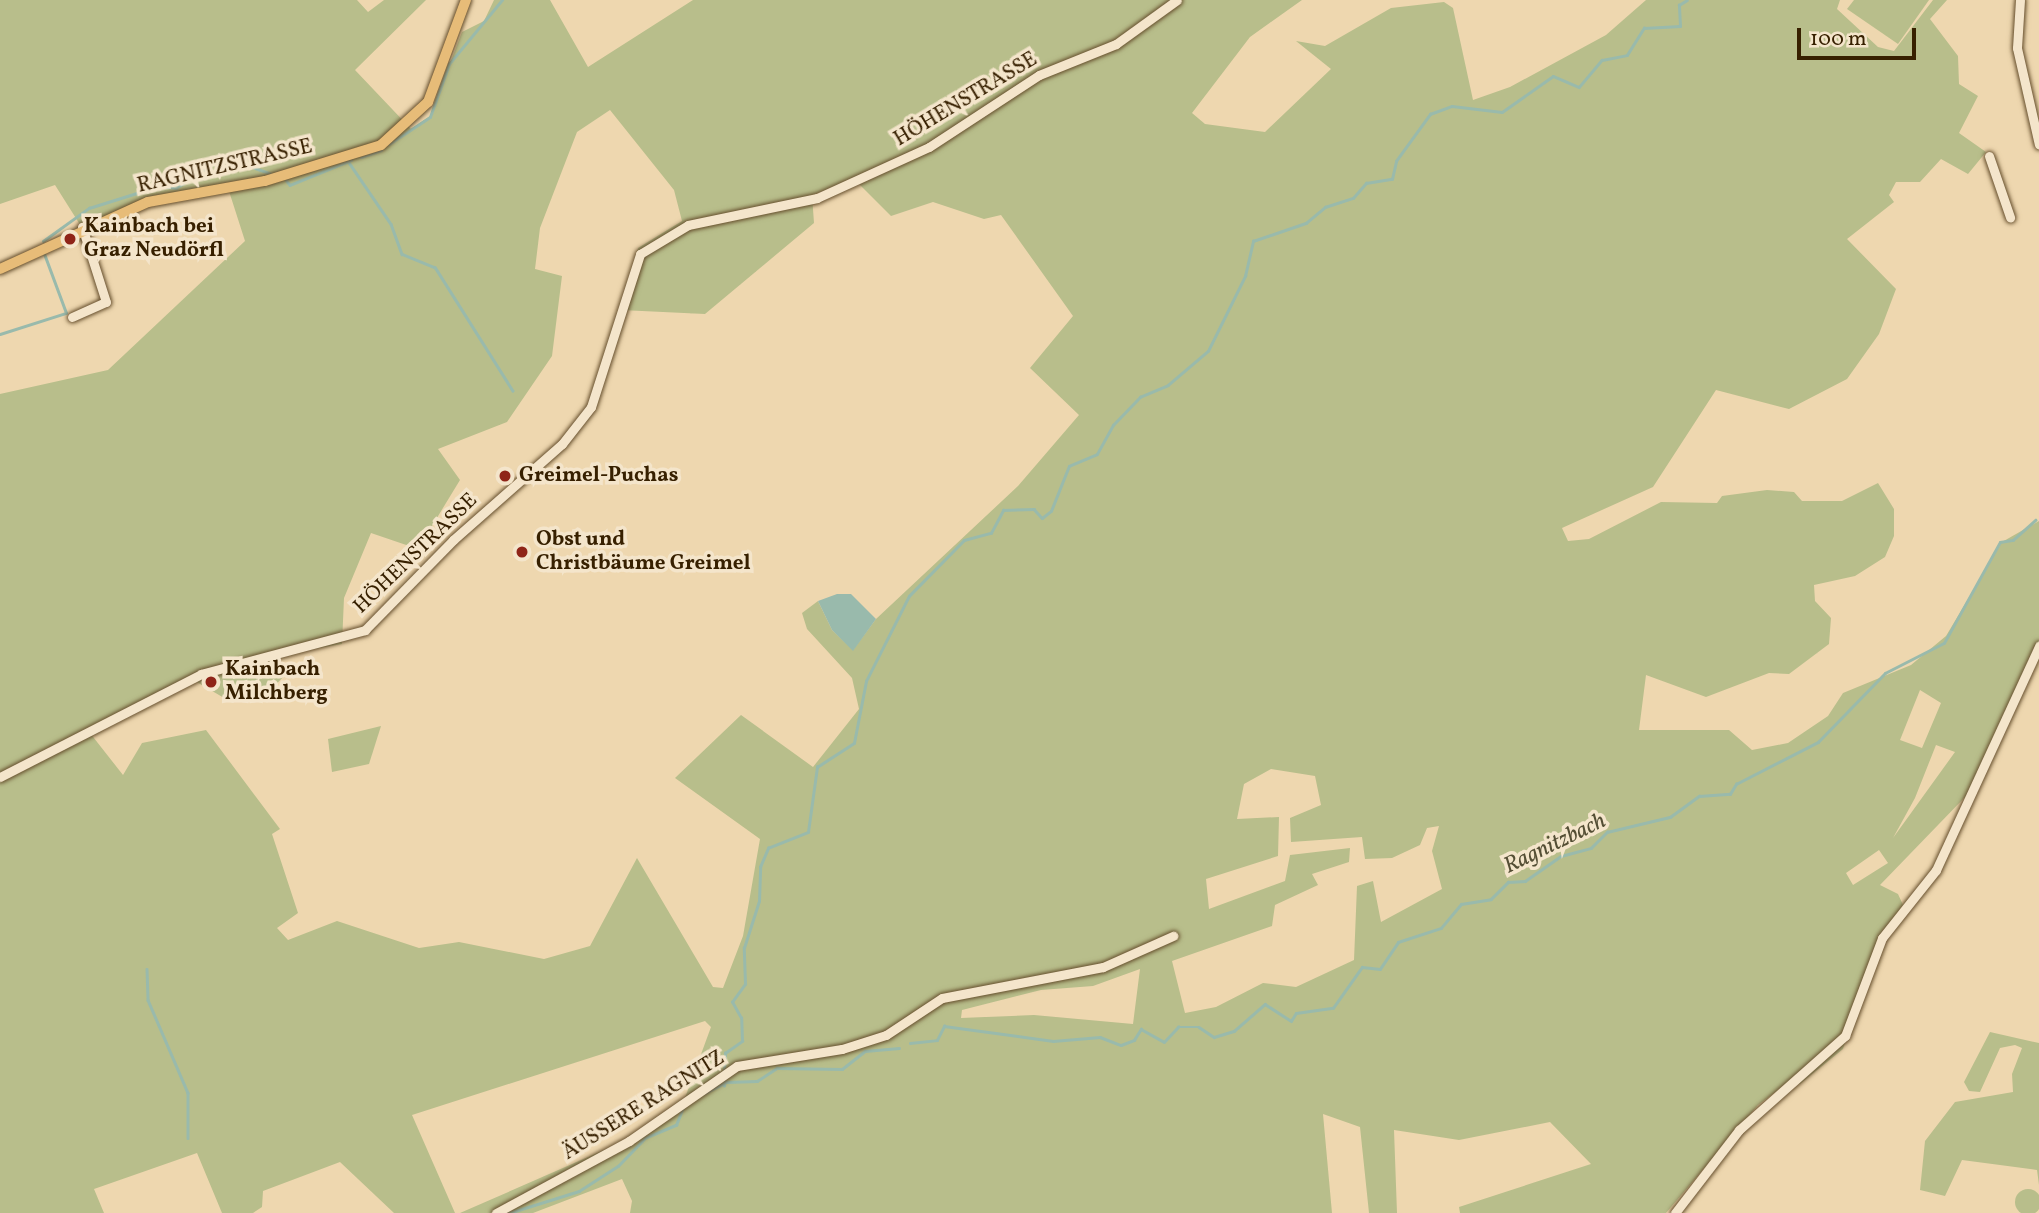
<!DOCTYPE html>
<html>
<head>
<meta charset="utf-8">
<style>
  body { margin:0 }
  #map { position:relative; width:2039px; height:1213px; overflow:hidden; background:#eed7af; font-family:Vollkorn,serif }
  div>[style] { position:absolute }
  .green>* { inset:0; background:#b8be8b }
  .round { border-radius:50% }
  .water>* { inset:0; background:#99baac }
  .stream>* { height:2.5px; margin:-1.25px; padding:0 1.25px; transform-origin:1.25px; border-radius:1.25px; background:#99baac }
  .roads { filter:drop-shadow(0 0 2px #654e2c) drop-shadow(0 0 2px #654e2c) }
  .minor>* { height:9px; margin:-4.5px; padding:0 4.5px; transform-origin:4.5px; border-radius:4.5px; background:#f4e5cb }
  .major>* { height:10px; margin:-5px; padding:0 5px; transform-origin:5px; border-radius:5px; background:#e7bc78 }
  .dots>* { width:19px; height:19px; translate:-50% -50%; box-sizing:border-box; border:4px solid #f4e5cb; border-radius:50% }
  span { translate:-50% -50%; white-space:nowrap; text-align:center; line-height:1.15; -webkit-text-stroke:7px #f4e5cb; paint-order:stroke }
  .street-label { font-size:21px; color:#372000 }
  .poi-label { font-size:21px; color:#372000; font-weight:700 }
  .left { translate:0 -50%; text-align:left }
  .water-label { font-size:23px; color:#544e34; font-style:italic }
  .scale { position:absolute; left:1797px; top:28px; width:119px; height:32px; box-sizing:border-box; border:4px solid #372000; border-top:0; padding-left:9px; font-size:21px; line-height:24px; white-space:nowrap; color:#372000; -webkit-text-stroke:5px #f4e5cb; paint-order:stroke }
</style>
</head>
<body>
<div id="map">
  <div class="green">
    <div style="clip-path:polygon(evenodd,0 0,357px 0,368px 12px,384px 0,426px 0,355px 70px,411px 129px,430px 116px,462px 32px,484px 21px,494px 0,550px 0,588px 67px,693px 0,1302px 0,1250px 37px,1192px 113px,1205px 124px,1265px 132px,1331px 69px,1296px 41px,1325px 46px,1391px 8px,1444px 2px,1453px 8px,1473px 100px,1510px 87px,1606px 35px,1646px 0,1840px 0,1837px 9px,1878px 47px,1894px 51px,1933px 0,1947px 0,1930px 19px,1958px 56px,1959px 84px,1978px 96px,1959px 133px,1986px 152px,1968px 174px,1941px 159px,1920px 182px,1896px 182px,1889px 195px,1894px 202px,1847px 239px,1896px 289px,1879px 334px,1847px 379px,1789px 409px,1716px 390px,1653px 487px,1562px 528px,1568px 541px,1589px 539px,1661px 502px,1717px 503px,1722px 496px,1767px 490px,1794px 492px,1802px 501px,1842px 501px,1878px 483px,1894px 509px,1894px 536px,1885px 557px,1855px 576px,1814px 585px,1815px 601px,1831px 618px,1829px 644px,1789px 674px,1769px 673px,1706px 697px,1646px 675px,1639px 730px,1729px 730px,1752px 750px,1788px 743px,1828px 716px,1843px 693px,1911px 665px,1946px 636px,2002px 542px,2039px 521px,2039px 646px,1967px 795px,1880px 885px,1898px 894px,1903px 905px,1878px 937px,1843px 1049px,1800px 1084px,1790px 1081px,1758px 1105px,1666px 1213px,1460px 1213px,1459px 1207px,1591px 1164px,1550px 1122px,1459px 1140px,1394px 1130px,1397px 1213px,1369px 1213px,1360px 1127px,1323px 1114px,1332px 1213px,630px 1213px,632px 1201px,622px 1179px,533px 1213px,460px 1213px,620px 1143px,682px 1106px,711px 1027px,705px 1021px,412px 1115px,455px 1213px,394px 1213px,340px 1162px,263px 1191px,262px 1207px,253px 1213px,222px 1213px,197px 1153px,94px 1189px,104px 1213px,0 1213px,0 394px,108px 370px,245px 241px,228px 188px,141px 208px,84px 231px,55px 185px,0 204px,0 0,610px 110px,674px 190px,682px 221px,638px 248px,621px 310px,705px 314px,814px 223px,812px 195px,855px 180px,891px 216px,933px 202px,984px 219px,1001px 215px,1073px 316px,1030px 368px,1079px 415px,1018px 486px,876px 619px,853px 650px,832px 630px,818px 601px,802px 613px,807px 629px,852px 678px,859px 709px,813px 767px,741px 715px,675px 778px,760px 839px,743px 936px,723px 988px,713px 987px,637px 858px,590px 946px,544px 959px,459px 942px,419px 948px,337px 921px,288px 940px,277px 928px,298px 913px,272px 834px,280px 829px,206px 730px,142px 743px,123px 775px,90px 733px,195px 681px,231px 702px,269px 692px,284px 676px,278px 655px,342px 644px,344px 598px,371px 533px,418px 549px,460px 480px,438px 449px,507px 422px,552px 356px,562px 276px,535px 269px,540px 228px,577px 132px,610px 110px,0 0,1920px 690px,1941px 703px,1922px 748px,1900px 740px,1920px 690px,0 0,1936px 745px,1955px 752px,1893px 838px,1915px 798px,1936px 745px,0 0,1271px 769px,1315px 776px,1321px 805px,1290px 818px,1291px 842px,1362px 837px,1365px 859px,1392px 858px,1420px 845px,1427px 828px,1439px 826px,1432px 851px,1442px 889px,1381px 922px,1373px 881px,1357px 886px,1354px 960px,1296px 987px,1263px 983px,1216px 1007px,1185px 1013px,1172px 961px,1272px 926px,1275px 905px,1318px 885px,1312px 874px,1349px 862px,1350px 848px,1290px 855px,1285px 881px,1209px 909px,1206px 879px,1278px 856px,1279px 817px,1237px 819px,1244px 784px,1271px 769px,0 0,1879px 850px,1888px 863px,1853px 885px,1846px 873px,1879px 850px,0 0,1140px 969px,1133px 1024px,1034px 1015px,961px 1018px,962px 1010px,1041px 990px,1093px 986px,1140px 969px)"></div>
    <div style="clip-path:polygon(1854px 0,1929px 0,1898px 44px,1847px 9px)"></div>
    <div style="clip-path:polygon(381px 726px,369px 764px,332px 772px,328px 739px)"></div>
    <div style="clip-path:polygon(1990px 1032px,2039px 1043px,2039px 1185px,2037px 1170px,1962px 1160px,1945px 1196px,1920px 1190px,1925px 1141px,1955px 1102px,2013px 1092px,2012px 1074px,2022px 1048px,2015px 1045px,2000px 1048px,1980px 1092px,1969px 1091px,1964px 1082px)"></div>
    <div class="round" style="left:2015px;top:1189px;width:26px;height:26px"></div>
  </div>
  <div class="water">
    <div style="clip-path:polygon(837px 594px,851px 594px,876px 619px,853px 651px,832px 630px,818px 601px)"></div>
  </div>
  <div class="stream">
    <div style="left:389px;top:144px;width:49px;rotate:-33.4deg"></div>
    <div style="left:430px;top:117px;width:56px;rotate:-70.3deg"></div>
    <div style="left:449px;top:64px;width:83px;rotate:-50.4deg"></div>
    <div style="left:361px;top:157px;width:21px;rotate:-19deg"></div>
    <div style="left:348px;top:161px;width:76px;rotate:55.7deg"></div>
    <div style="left:391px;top:224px;width:32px;rotate:70deg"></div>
    <div style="left:402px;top:254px;width:35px;rotate:22deg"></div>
    <div style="left:435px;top:267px;width:146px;rotate:57.8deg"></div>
    <div style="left:286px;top:180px;width:6px;rotate:51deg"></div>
    <div style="left:290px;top:185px;width:66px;rotate:-22.3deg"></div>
    <div style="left:43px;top:241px;width:57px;rotate:-35.7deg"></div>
    <div style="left:89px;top:208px;width:73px;rotate:-17.4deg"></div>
    <div style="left:159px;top:186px;width:17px;rotate:7deg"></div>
    <div style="left:176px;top:188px;width:57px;rotate:-32.9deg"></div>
    <div style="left:224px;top:157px;width:51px;rotate:19.5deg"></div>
    <div style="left:0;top:334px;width:69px;rotate:-17.7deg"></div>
    <div style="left:66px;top:313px;width:63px;rotate:-110.4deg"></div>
    <div style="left:147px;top:969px;width:31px;rotate:88deg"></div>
    <div style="left:148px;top:1000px;width:101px;rotate:66.7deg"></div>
    <div style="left:188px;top:1093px;width:45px;rotate:90deg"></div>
    <div style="left:910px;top:1043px;width:27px;rotate:-6deg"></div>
    <div style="left:937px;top:1040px;width:16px;rotate:-63deg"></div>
    <div style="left:944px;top:1026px;width:110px;rotate:7.8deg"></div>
    <div style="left:1053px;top:1041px;width:47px;rotate:-4.9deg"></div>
    <div style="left:1100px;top:1037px;width:22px;rotate:21deg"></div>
    <div style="left:1121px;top:1045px;width:14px;rotate:-21deg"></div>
    <div style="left:1134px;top:1040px;width:13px;rotate:-58deg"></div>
    <div style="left:1141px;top:1029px;width:26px;rotate:29deg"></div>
    <div style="left:1164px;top:1042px;width:21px;rotate:-47deg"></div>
    <div style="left:1178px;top:1027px;width:21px"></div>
    <div style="left:1199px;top:1027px;width:18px;rotate:34deg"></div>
    <div style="left:1214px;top:1037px;width:21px;rotate:-17deg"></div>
    <div style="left:1234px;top:1031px;width:41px;rotate:-41.1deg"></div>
    <div style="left:1265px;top:1004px;width:31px;rotate:33deg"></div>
    <div style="left:1291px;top:1021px;width:9px;rotate:-58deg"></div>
    <div style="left:1296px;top:1013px;width:37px;rotate:-8deg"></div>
    <div style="left:1333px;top:1008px;width:50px;rotate:-54.7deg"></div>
    <div style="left:1362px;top:967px;width:18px;rotate:6deg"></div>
    <div style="left:1380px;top:969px;width:32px;rotate:-56deg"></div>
    <div style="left:1398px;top:942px;width:45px;rotate:-18deg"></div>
    <div style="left:1441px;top:928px;width:31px;rotate:-50deg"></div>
    <div style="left:1461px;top:904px;width:30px;rotate:-9deg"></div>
    <div style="left:1491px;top:899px;width:24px;rotate:-45deg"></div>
    <div style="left:1508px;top:882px;width:17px;rotate:-3deg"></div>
    <div style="left:1525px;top:881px;width:44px;rotate:-34.8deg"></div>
    <div style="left:1561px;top:856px;width:31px;rotate:-15deg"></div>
    <div style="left:1591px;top:848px;width:23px;rotate:-45deg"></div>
    <div style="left:1607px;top:832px;width:65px;rotate:-13.4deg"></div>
    <div style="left:1670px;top:817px;width:36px;rotate:-36deg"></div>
    <div style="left:1699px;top:796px;width:31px;rotate:-4deg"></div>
    <div style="left:1730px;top:794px;width:12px;rotate:-59deg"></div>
    <div style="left:1736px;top:784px;width:92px;rotate:-27.1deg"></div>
    <div style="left:1818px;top:742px;width:96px;rotate:-45.8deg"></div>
    <div style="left:1885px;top:673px;width:66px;rotate:-27deg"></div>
    <div style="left:1944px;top:643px;width:115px;rotate:-61deg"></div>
    <div style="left:2000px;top:542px;width:13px;rotate:-9deg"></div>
    <div style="left:2013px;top:540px;width:30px;rotate:-42deg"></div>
    <div style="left:724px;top:1072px;width:19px;rotate:-87deg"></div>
    <div style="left:725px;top:1053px;width:21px;rotate:-35deg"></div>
    <div style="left:742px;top:1041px;width:23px;rotate:-92deg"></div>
    <div style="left:741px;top:1018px;width:18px;rotate:-119deg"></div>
    <div style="left:732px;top:1002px;width:22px;rotate:-54deg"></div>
    <div style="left:745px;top:984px;width:36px;rotate:-92deg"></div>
    <div style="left:744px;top:948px;width:49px;rotate:-72.3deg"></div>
    <div style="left:759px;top:901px;width:34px;rotate:-88deg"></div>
    <div style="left:760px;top:867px;width:21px;rotate:-67deg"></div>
    <div style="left:768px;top:848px;width:43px;rotate:-21.8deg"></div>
    <div style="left:808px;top:832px;width:66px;rotate:-82.1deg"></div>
    <div style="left:817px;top:767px;width:44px;rotate:-33deg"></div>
    <div style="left:854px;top:743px;width:63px;rotate:-79deg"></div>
    <div style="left:866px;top:681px;width:95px;rotate:-63.2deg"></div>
    <div style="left:909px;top:596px;width:78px;rotate:-45.5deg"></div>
    <div style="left:964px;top:540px;width:28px;rotate:-15deg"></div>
    <div style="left:991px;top:533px;width:26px;rotate:-62deg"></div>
    <div style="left:1003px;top:510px;width:31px;rotate:-2deg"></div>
    <div style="left:1034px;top:509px;width:12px;rotate:48deg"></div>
    <div style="left:1042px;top:518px;width:11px;rotate:-38deg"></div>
    <div style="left:1051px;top:511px;width:48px;rotate:-68.2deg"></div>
    <div style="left:1069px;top:466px;width:30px;rotate:-23deg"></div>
    <div style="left:1097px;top:454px;width:33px;rotate:-61deg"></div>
    <div style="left:1113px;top:425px;width:39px;rotate:-46deg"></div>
    <div style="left:1140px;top:397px;width:30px;rotate:-23deg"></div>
    <div style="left:1168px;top:385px;width:52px;rotate:-40.4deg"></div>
    <div style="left:1208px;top:351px;width:84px;rotate:-63.7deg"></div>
    <div style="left:1245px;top:276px;width:36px;rotate:-77deg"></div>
    <div style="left:1253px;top:241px;width:56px;rotate:-18.8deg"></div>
    <div style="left:1306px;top:223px;width:25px;rotate:-40deg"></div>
    <div style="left:1325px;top:207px;width:29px;rotate:-18deg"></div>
    <div style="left:1353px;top:198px;width:20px;rotate:-49deg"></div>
    <div style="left:1366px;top:183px;width:26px;rotate:-9deg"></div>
    <div style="left:1392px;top:179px;width:18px;rotate:-77deg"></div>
    <div style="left:1396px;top:161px;width:58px;rotate:-54.1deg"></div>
    <div style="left:1430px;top:114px;width:23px;rotate:-20deg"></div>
    <div style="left:1452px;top:106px;width:50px;rotate:6.8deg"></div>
    <div style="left:1502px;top:112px;width:62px;rotate:-35.2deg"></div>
    <div style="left:1553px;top:76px;width:28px;rotate:23deg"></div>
    <div style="left:1579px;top:87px;width:35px;rotate:-50deg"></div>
    <div style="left:1602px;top:60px;width:25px;rotate:-11deg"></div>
    <div style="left:1627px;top:55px;width:32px;rotate:-58deg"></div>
    <div style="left:1644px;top:28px;width:36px;rotate:-3deg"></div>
    <div style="left:1680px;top:26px;width:21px;rotate:-93deg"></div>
    <div style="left:1679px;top:5px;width:9px;rotate:-32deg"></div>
    <div style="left:724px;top:1086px;width:8px;rotate:-90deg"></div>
    <div style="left:703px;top:1094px;width:27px;rotate:-27deg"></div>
    <div style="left:727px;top:1082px;width:30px;rotate:-2deg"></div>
    <div style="left:757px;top:1081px;width:24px;rotate:-33deg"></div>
    <div style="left:777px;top:1068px;width:65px;rotate:0.9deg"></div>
    <div style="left:842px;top:1069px;width:29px;rotate:-38deg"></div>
    <div style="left:865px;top:1051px;width:34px;rotate:-5deg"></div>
    <div style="left:509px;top:1213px;width:73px;rotate:-17.4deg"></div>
    <div style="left:579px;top:1191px;width:46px;rotate:-32.7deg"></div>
    <div style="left:618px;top:1166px;width:39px;rotate:-46deg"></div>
    <div style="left:645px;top:1138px;width:34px;rotate:-23deg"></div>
    <div style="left:676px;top:1125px;width:18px;rotate:-68deg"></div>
  </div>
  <div class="roads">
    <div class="minor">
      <div style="left:2020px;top:0;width:48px;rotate:93.6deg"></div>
      <div style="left:2017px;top:48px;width:99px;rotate:77.2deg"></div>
      <div style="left:1989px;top:156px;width:65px;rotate:71deg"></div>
      <div style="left:72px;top:317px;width:37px;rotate:-24deg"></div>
      <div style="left:106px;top:302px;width:79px;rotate:-107.7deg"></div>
      <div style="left:0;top:777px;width:226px;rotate:-27.1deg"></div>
      <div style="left:201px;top:674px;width:170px;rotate:-15deg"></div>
      <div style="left:365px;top:630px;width:126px;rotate:-45.6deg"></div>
      <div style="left:453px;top:540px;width:145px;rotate:-41.4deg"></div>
      <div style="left:562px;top:444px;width:47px;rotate:-51.9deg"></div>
      <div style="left:591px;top:407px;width:161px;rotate:-72.2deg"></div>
      <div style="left:640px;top:254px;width:56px;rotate:-31.1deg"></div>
      <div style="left:688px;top:225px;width:132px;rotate:-11.8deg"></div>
      <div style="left:817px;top:198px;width:123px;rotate:-24.5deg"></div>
      <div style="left:929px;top:147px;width:131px;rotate:-33.2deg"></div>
      <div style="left:1039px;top:75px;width:83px;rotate:-21.9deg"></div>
      <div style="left:1116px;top:44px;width:75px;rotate:-35.8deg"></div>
      <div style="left:496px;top:1213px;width:151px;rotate:-28.4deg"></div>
      <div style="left:629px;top:1141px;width:131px;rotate:-34.8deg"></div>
      <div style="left:737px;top:1066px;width:106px;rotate:-9.2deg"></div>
      <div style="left:842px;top:1049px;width:46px;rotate:-17.7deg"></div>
      <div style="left:886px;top:1035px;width:67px;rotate:-33.5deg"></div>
      <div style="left:942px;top:998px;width:164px;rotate:-10.9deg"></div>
      <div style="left:1103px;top:967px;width:77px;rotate:-23.9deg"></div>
      <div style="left:1675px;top:1213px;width:105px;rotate:-52.4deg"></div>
      <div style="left:1739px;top:1130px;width:142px;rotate:-41.6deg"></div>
      <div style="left:1845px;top:1036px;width:105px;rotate:-69.3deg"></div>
      <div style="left:1882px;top:938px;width:87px;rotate:-51.5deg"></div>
      <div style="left:1936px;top:870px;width:247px;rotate:-65.3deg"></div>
    </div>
    <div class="major">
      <div style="left:0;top:269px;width:162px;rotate:-24.4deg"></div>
      <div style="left:148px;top:202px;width:119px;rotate:-10.2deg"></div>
      <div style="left:265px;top:181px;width:121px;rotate:-17.2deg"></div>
      <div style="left:381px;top:145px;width:64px;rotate:-42.5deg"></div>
      <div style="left:428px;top:102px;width:109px;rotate:-69.6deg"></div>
    </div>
  </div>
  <div class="dots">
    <div style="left:70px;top:239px;background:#8f2418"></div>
    <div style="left:505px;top:476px;background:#8f2418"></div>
    <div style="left:522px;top:552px;background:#8f2418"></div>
    <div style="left:211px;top:682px;background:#8f2418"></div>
  </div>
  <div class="street-label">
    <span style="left:966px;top:100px;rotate:-31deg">HÖHENSTRASSE</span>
    <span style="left:225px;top:167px;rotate:-13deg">RAGNITZSTRASSE</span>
    <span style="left:416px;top:554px;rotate:-44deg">HÖHENSTRASSE</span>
    <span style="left:644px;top:1106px;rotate:-32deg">ÄUSSERE RAGNITZ</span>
  </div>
  <div class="poi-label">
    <span class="left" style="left:84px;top:239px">Kainbach bei<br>Graz Neudörfl</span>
    <span class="left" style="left:519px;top:476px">Greimel-Puchas</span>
    <span class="left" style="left:536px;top:552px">Obst und<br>Christbäume Greimel</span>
    <span class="left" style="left:225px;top:682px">Kainbach<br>Milchberg</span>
  </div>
  <div class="water-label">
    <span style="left:1555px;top:844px;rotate:-26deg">Ragnitzbach</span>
  </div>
  <div class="scale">100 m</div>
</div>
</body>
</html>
